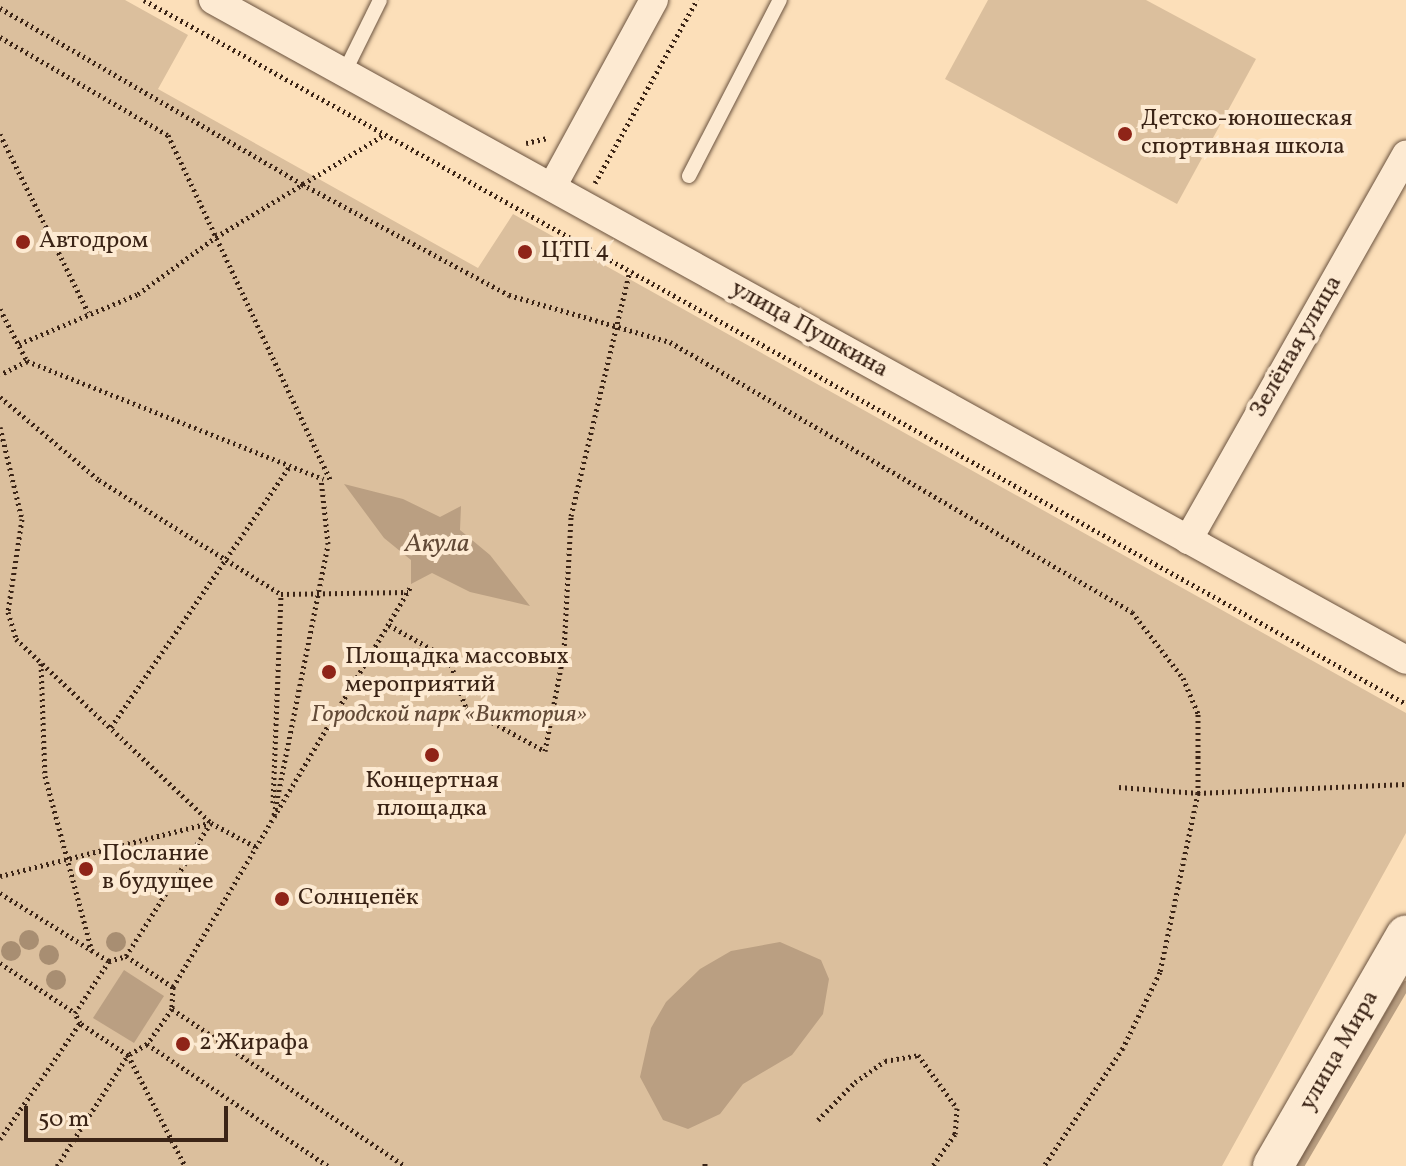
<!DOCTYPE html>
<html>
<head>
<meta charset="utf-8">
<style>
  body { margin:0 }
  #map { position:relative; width:1406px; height:1166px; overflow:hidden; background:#fcdfb9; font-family:Vollkorn,serif }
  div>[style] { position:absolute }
  .green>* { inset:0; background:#dbbf9d }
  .water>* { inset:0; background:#ba9f82 }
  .stream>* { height:8px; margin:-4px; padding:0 4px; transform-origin:4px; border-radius:4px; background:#ba9f82 }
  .path>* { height:5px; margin-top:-2.5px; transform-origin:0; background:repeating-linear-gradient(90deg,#3b2416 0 2px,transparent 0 6px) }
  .roads { filter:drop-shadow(0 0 2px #6b533f) drop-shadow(0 0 2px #6b533f) }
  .service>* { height:14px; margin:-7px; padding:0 7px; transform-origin:7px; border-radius:7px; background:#fdead2 }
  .minor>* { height:28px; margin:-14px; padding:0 14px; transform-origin:14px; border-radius:14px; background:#fdead2 }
  .secondary>* { height:40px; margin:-20px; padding:0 20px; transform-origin:20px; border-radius:20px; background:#fdead2 }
  .trees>* { width:20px; height:20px; margin:-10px; border-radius:50%; background:#a88e72 }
  .dots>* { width:22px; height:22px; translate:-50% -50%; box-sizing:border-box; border:4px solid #fdead2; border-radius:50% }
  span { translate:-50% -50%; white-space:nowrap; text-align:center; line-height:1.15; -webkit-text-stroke:8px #fdead2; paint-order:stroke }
  .poi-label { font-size:24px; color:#3b2416 }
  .left { translate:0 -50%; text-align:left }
  .street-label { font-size:24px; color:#3b2416 }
  .park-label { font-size:24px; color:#634b38; font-style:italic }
  .water-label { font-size:26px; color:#614936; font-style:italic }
  .scale { position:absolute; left:24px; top:1106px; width:204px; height:36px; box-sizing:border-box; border:4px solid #3b2416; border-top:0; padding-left:10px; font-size:24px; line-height:28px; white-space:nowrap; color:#3b2416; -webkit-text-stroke:6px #fdead2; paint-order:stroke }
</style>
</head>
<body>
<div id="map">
  <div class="green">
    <div style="clip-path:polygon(0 0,125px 0,188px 35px,158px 89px,478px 268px,513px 214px,1406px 713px,1406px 833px,1222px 1166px,0 1166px)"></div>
    <div style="clip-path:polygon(988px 0,1146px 0,1256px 59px,1177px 204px,945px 79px)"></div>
  </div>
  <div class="water">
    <div style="clip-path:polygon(344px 484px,403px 499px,440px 517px,461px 506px,460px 530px,490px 555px,530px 606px,470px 592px,432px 573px,411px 584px,411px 560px,384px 538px)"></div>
    <div style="clip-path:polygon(780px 942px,821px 960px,829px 979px,823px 1014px,792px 1055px,743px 1084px,720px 1114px,688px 1129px,663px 1120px,640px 1077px,651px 1028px,666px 1002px,700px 969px,731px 951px)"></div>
    <div style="clip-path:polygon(124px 970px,164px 996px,134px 1043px,93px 1018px)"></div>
  </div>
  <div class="stream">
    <div style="left:1300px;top:1166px;width:210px;rotate:-59.6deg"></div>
  </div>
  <div class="path">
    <div style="left:144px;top:0;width:1445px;rotate:29.15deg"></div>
    <div style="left:0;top:8px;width:350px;rotate:30.2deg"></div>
    <div style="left:302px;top:184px;width:235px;rotate:28.2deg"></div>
    <div style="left:509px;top:295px;width:168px;rotate:16.3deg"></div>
    <div style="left:670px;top:342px;width:535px;rotate:30.3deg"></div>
    <div style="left:1132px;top:612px;width:83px;rotate:52.3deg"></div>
    <div style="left:1183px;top:678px;width:39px;rotate:67deg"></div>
    <div style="left:1198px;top:714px;width:79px;rotate:90deg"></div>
    <div style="left:1198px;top:793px;width:183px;rotate:102deg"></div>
    <div style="left:1160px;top:972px;width:85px;rotate:116deg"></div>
    <div style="left:1123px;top:1048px;width:142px;rotate:123.8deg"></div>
    <div style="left:0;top:37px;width:194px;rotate:30.3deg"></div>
    <div style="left:168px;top:135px;width:382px;rotate:64.8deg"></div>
    <div style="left:0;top:134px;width:199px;rotate:63.7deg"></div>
    <div style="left:526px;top:143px;width:22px;rotate:-13deg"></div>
    <div style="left:595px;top:183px;width:210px;rotate:-60.9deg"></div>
    <div style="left:0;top:309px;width:59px;rotate:62.6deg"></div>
    <div style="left:27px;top:361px;width:30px;rotate:153deg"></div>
    <div style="left:19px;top:344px;width:129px;rotate:-22.8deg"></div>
    <div style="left:138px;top:294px;width:97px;rotate:-36.2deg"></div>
    <div style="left:216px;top:237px;width:197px;rotate:-31.3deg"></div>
    <div style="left:27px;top:361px;width:319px;rotate:21.7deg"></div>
    <div style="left:0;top:397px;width:129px;rotate:40deg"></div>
    <div style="left:99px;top:480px;width:215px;rotate:32.1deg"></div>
    <div style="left:281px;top:594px;width:127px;rotate:-0.9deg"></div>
    <div style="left:0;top:427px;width:95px;rotate:76.6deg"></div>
    <div style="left:22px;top:519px;width:94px;rotate:98.6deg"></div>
    <div style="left:8px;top:612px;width:28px;rotate:73deg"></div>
    <div style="left:16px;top:639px;width:268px;rotate:43.3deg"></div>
    <div style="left:211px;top:823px;width:53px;rotate:28deg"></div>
    <div style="left:389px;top:625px;width:69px;rotate:29.5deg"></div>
    <div style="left:449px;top:659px;width:52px;rotate:70.9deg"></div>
    <div style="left:466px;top:708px;width:90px;rotate:28.6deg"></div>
    <div style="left:545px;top:751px;width:102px;rotate:-79.2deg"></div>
    <div style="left:564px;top:651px;width:135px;rotate:-87deg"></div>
    <div style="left:571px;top:516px;width:252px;rotate:-76.5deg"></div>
    <div style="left:41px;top:663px;width:113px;rotate:88deg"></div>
    <div style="left:45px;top:776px;width:181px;rotate:75deg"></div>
    <div style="left:111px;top:727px;width:315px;rotate:-55.6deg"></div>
    <div style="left:1119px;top:787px;width:79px;rotate:4.3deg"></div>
    <div style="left:1198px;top:793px;width:208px;rotate:-2.5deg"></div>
    <div style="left:273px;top:803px;width:209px;rotate:-87.8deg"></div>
    <div style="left:274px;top:815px;width:276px;rotate:-78.7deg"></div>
    <div style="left:328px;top:544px;width:66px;rotate:-96.1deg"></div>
    <div style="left:0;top:876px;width:217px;rotate:-14.2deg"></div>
    <div style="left:0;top:893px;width:128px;rotate:32deg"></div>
    <div style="left:126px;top:956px;width:56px;rotate:33.4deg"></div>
    <div style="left:173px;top:987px;width:22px;rotate:93deg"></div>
    <div style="left:172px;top:1009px;width:43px;rotate:125.5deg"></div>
    <div style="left:147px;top:1044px;width:22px;rotate:150deg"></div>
    <div style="left:128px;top:1055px;width:58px;rotate:-146.3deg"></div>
    <div style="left:80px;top:1023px;width:11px;rotate:-117deg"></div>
    <div style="left:75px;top:1013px;width:62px;rotate:-56.8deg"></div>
    <div style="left:109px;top:961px;width:18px;rotate:-16deg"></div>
    <div style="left:126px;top:956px;width:156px;rotate:-57.5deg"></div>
    <div style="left:0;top:963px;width:90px;rotate:33.7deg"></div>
    <div style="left:173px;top:987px;width:466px;rotate:-59.3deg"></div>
    <div style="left:172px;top:1009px;width:281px;rotate:34deg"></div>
    <div style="left:147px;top:1044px;width:218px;rotate:34deg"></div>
    <div style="left:818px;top:1120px;width:53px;rotate:-45.8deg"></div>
    <div style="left:855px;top:1082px;width:37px;rotate:-35deg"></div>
    <div style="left:885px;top:1061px;width:34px;rotate:-10deg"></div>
    <div style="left:918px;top:1055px;width:66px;rotate:53.7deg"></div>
    <div style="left:957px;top:1108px;width:26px;rotate:94deg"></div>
    <div style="left:955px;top:1134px;width:39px;rotate:125deg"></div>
    <div style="left:0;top:1139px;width:141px;rotate:-55.4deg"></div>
    <div style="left:57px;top:1166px;width:132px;rotate:-57.4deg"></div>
    <div style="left:128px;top:1055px;width:125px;rotate:62.8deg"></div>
    <div style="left:705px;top:1166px;width:4px;rotate:-90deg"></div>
  </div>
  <div class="roads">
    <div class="service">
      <div style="left:344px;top:73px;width:81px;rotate:-63.7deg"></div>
      <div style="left:689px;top:176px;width:198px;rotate:-62.7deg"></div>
    </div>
    <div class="minor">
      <div style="left:213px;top:0;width:1363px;rotate:28.95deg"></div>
      <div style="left:552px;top:187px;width:213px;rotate:-61.4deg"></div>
      <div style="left:1188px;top:540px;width:443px;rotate:-60.5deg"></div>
    </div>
    <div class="secondary">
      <div style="left:1273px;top:1166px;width:266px;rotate:-60deg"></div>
    </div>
  </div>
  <div class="trees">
    <div style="left:29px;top:940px"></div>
    <div style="left:116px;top:942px"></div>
    <div style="left:11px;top:951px"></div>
    <div style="left:49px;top:955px"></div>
    <div style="left:56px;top:980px"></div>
  </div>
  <div class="dots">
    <div style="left:1125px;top:134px;background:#8f2418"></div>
    <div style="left:23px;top:242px;background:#8f2418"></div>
    <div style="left:525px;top:252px;background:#8f2418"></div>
    <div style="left:329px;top:672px;background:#8f2418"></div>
    <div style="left:432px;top:755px;background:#8f2418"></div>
    <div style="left:86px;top:869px;background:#8f2418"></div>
    <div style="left:282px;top:899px;background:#8f2418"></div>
    <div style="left:183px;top:1044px;background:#8f2418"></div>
  </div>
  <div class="poi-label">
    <span class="left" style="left:1141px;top:134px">Детско-юношеская<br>спортивная школа</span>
    <span class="left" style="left:39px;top:242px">Автодром</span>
    <span class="left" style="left:541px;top:252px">ЦТП 4</span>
    <span class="left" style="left:345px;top:672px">Площадка массовых<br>мероприятий</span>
    <span style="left:432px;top:796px">Концертная<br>площадка</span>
    <span class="left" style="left:102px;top:869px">Послание<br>в будущее</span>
    <span class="left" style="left:298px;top:899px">Солнцепёк</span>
    <span class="left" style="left:199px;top:1044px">2 Жирафа</span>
  </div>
  <div class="street-label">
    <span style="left:809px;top:330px;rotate:29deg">улица Пушкина</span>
    <span style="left:1297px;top:347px;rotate:-60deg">Зелёная улица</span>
    <span style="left:1340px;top:1051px;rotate:-60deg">улица Мира</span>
  </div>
  <div class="park-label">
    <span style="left:449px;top:716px">Городской парк «Виктория»</span>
  </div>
  <div class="water-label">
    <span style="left:437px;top:545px">Акула</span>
  </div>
  <div class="scale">50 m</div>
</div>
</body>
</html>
